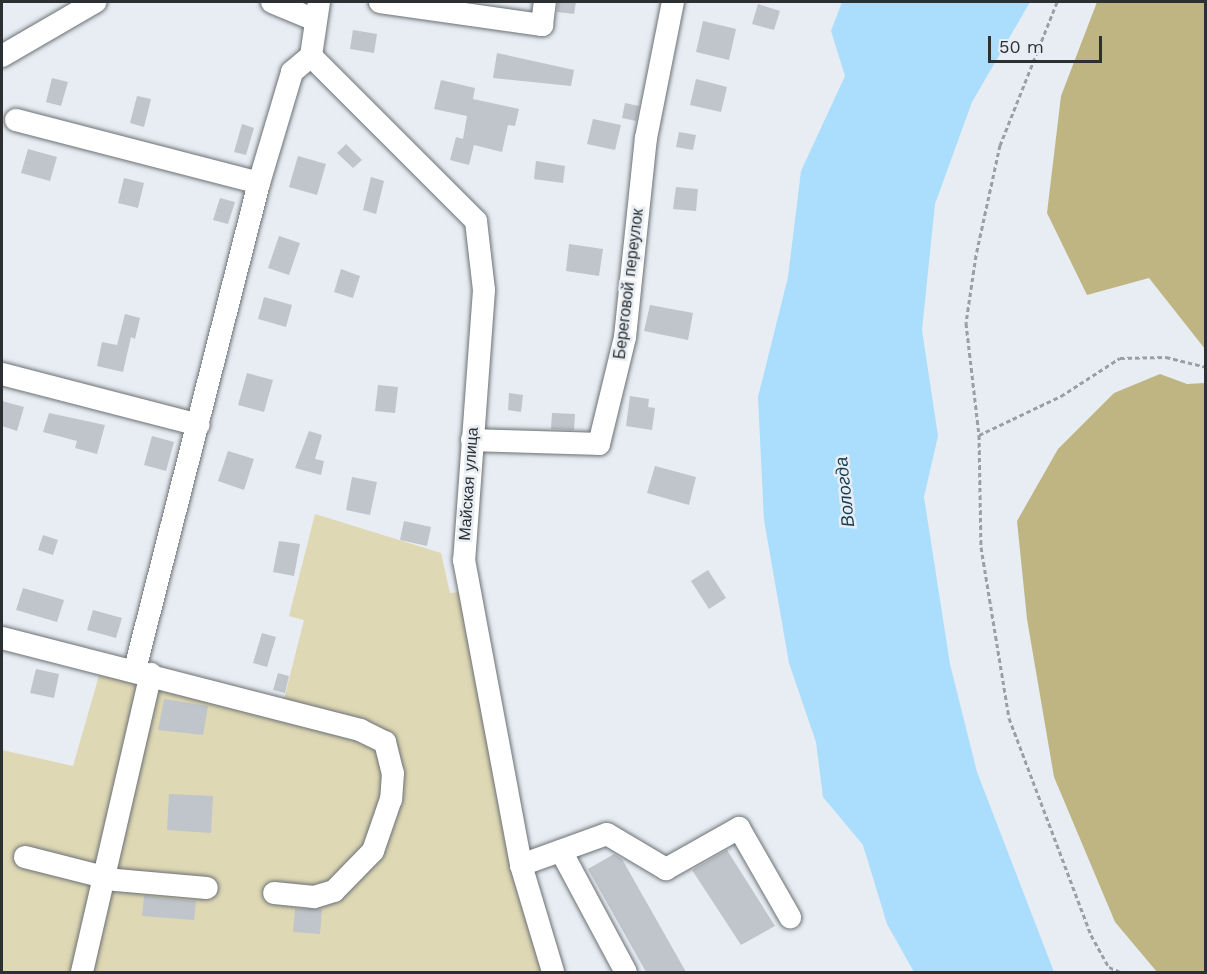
<!DOCTYPE html>
<html>
<head>
<meta charset="utf-8">
<style>
  body { margin:0 }
  #map { position:relative; width:1207px; height:974px; overflow:hidden; background:#e7edf2; font-family:"Work Sans",sans-serif }
  div>[style] { position:absolute }
  .green>* { inset:0; background:#dfd8b4 }
  .forest>* { inset:0; background:#beb583 }
  .water>* { inset:0; background:#abddfc }
  .building>* { inset:0; background:#bfc5ca }
  .path>* { height:3px; margin-top:-1.5px; transform-origin:0; background:repeating-linear-gradient(90deg,#9b9fa3 0 4.5px,transparent 0 7.5px) }
  .roads { filter:drop-shadow(0 0 2px #6b7175) drop-shadow(0 0 2px #6b7175) }
  .minor>* { height:22px; margin:-11px; padding:0 11px; transform-origin:11px; border-radius:11px; background:#fff }
  span { translate:-50% -50%; white-space:nowrap; text-align:center; line-height:1.15; -webkit-text-stroke:5px #e7edf2; paint-order:stroke }
  .street-label { font-size:16px; color:#2d3032 }
  .water-label { font-size:18px; color:#173e54; font-style:italic }
  .frame { position:absolute; inset:0; border:3px solid #2d3032; pointer-events:none }
  .scale { position:absolute; left:988px; top:36px; width:114px; height:27px; box-sizing:border-box; border:3px solid #2d3032; border-top:0; padding-left:8px; font-size:18px; line-height:21px; white-space:nowrap; color:#2d3032; -webkit-text-stroke:4px #e7edf2; paint-order:stroke }
</style>
</head>
<body>
<div id="map">
  <div class="green">
    <div style="clip-path:polygon(315px 514px,441px 553px,450px 593px,464px 592px,547px 972px,2px 972px,2px 750px,73px 766px,100px 672px,291px 706px,284px 699px,304px 620px,289px 616px)"></div>
  </div>
  <div class="forest">
    <div style="clip-path:polygon(1097px 2px,1205px 2px,1205px 349px,1149px 278px,1087px 295px,1047px 213px,1061px 96px)"></div>
    <div style="clip-path:polygon(1160px 374px,1187px 384px,1205px 383px,1205px 972px,1157px 972px,1115px 922px,1054px 777px,1027px 619px,1017px 521px,1058px 449px,1114px 393px)"></div>
  </div>
  <div class="water">
    <div style="clip-path:polygon(842px 2px,1030px 2px,972px 102px,935px 204px,922px 330px,938px 436px,924px 497px,950px 664px,977px 772px,1054px 972px,914px 972px,887px 924px,863px 845px,823px 797px,816px 742px,789px 663px,764px 520px,758px 397px,788px 277px,801px 171px,845px 76px,831px 31px)"></div>
  </div>
  <div class="building">
    <div style="clip-path:polygon(558px 2px,576px 2px,574px 14px,557px 12px)"></div>
    <div style="clip-path:polygon(758px 4px,780px 11px,774px 30px,752px 24px)"></div>
    <div style="clip-path:polygon(703px 21px,736px 29px,729px 60px,696px 52px)"></div>
    <div style="clip-path:polygon(353px 30px,377px 34px,374px 53px,350px 49px)"></div>
    <div style="clip-path:polygon(497px 53px,574px 70px,571px 86px,493px 78px)"></div>
    <div style="clip-path:polygon(52px 78px,68px 82px,61px 106px,46px 102px)"></div>
    <div style="clip-path:polygon(696px 79px,727px 87px,721px 112px,690px 105px)"></div>
    <div style="clip-path:polygon(441px 80px,475px 88px,473px 99px,519px 109px,515px 126px,508px 125px,502px 152px,474px 145px,469px 165px,450px 160px,456px 137px,463px 139px,467px 116px,434px 109px)"></div>
    <div style="clip-path:polygon(137px 96px,151px 99px,144px 127px,130px 123px)"></div>
    <div style="clip-path:polygon(625px 103px,639px 106px,636px 121px,622px 118px)"></div>
    <div style="clip-path:polygon(593px 119px,621px 125px,615px 150px,587px 144px)"></div>
    <div style="clip-path:polygon(242px 124px,254px 128px,246px 155px,234px 152px)"></div>
    <div style="clip-path:polygon(679px 132px,696px 135px,693px 150px,676px 147px)"></div>
    <div style="clip-path:polygon(346px 144px,362px 160px,353px 168px,337px 153px)"></div>
    <div style="clip-path:polygon(28px 149px,57px 157px,50px 181px,21px 173px)"></div>
    <div style="clip-path:polygon(298px 156px,326px 164px,317px 195px,289px 187px)"></div>
    <div style="clip-path:polygon(536px 161px,565px 166px,563px 183px,534px 179px)"></div>
    <div style="clip-path:polygon(371px 177px,384px 181px,376px 214px,363px 210px)"></div>
    <div style="clip-path:polygon(124px 178px,144px 183px,138px 208px,118px 203px)"></div>
    <div style="clip-path:polygon(676px 187px,698px 189px,696px 211px,673px 209px)"></div>
    <div style="clip-path:polygon(220px 198px,235px 202px,228px 224px,213px 220px)"></div>
    <div style="clip-path:polygon(279px 236px,300px 243px,289px 275px,268px 268px)"></div>
    <div style="clip-path:polygon(569px 244px,603px 249px,599px 276px,566px 271px)"></div>
    <div style="clip-path:polygon(341px 269px,360px 276px,353px 298px,334px 292px)"></div>
    <div style="clip-path:polygon(264px 297px,292px 305px,286px 327px,258px 319px)"></div>
    <div style="clip-path:polygon(650px 305px,693px 313px,688px 340px,644px 331px)"></div>
    <div style="clip-path:polygon(125px 314px,140px 318px,135px 339px,131px 337px,123px 372px,97px 366px,102px 342px,117px 345px)"></div>
    <div style="clip-path:polygon(247px 373px,273px 380px,264px 412px,238px 405px)"></div>
    <div style="clip-path:polygon(378px 385px,398px 387px,395px 413px,375px 411px)"></div>
    <div style="clip-path:polygon(509px 393px,523px 395px,521px 412px,508px 410px)"></div>
    <div style="clip-path:polygon(630px 396px,649px 399px,648px 407px,655px 408px,652px 430px,626px 426px)"></div>
    <div style="clip-path:polygon(2px 401px,24px 407px,17px 431px,2px 426px)"></div>
    <div style="clip-path:polygon(49px 413px,105px 425px,97px 454px,75px 448px,77px 441px,43px 432px)"></div>
    <div style="clip-path:polygon(552px 413px,575px 414px,574px 430px,551px 429px)"></div>
    <div style="clip-path:polygon(309px 431px,322px 435px,315px 459px,324px 461px,321px 475px,295px 468px)"></div>
    <div style="clip-path:polygon(152px 436px,174px 442px,166px 471px,144px 465px)"></div>
    <div style="clip-path:polygon(228px 451px,254px 459px,244px 490px,218px 481px)"></div>
    <div style="clip-path:polygon(655px 466px,696px 477px,689px 505px,647px 493px)"></div>
    <div style="clip-path:polygon(352px 477px,377px 482px,370px 515px,346px 510px)"></div>
    <div style="clip-path:polygon(404px 521px,431px 527px,427px 546px,400px 540px)"></div>
    <div style="clip-path:polygon(43px 535px,58px 540px,53px 555px,38px 550px)"></div>
    <div style="clip-path:polygon(279px 541px,300px 544px,294px 576px,273px 572px)"></div>
    <div style="clip-path:polygon(708px 570px,726px 598px,709px 609px,691px 581px)"></div>
    <div style="clip-path:polygon(23px 588px,64px 600px,57px 622px,16px 610px)"></div>
    <div style="clip-path:polygon(93px 610px,122px 618px,116px 638px,87px 630px)"></div>
    <div style="clip-path:polygon(262px 633px,276px 637px,267px 667px,253px 663px)"></div>
    <div style="clip-path:polygon(36px 669px,59px 674px,54px 698px,30px 693px)"></div>
    <div style="clip-path:polygon(278px 673px,289px 676px,285px 693px,273px 690px)"></div>
    <div style="clip-path:polygon(164px 699px,208px 706px,203px 735px,158px 730px)"></div>
    <div style="clip-path:polygon(169px 794px,213px 796px,211px 833px,167px 830px)"></div>
    <div style="clip-path:polygon(727px 850px,775px 926px,741px 945px,692px 870px)"></div>
    <div style="clip-path:polygon(614px 854px,622px 859px,686px 972px,646px 972px,588px 869px)"></div>
    <div style="clip-path:polygon(144px 896px,196px 901px,194px 920px,142px 916px)"></div>
    <div style="clip-path:polygon(295px 909px,322px 909px,320px 934px,293px 932px)"></div>
  </div>
  <div class="path">
    <div style="left:1057px;top:2px;width:154px;rotate:111.7deg"></div>
    <div style="left:1000px;top:145px;width:113px;rotate:102.3deg"></div>
    <div style="left:976px;top:255px;width:69px;rotate:98.4deg"></div>
    <div style="left:966px;top:323px;width:113px;rotate:83.4deg"></div>
    <div style="left:979px;top:435px;width:112px;rotate:89deg"></div>
    <div style="left:981px;top:547px;width:173px;rotate:80.7deg"></div>
    <div style="left:1009px;top:718px;width:232px;rotate:69.3deg"></div>
    <div style="left:1091px;top:935px;width:37px;rotate:61deg"></div>
    <div style="left:1109px;top:967px;width:12px;rotate:24deg"></div>
    <div style="left:979px;top:435px;width:91px;rotate:-25.4deg"></div>
    <div style="left:1061px;top:396px;width:70px;rotate:-32.8deg"></div>
    <div style="left:1120px;top:358px;width:46px;rotate:-1.2deg"></div>
    <div style="left:1166px;top:357px;width:41px;rotate:14deg"></div>
  </div>
  <div class="roads">
    <div class="minor">
      <div style="left:272px;top:2px;width:47px;rotate:22.7deg"></div>
      <div style="left:380px;top:2px;width:164px;rotate:8.1deg"></div>
      <div style="left:542px;top:25px;width:23px;rotate:-83deg"></div>
      <div style="left:2px;top:56px;width:108px;rotate:-30.1deg"></div>
      <div style="left:311px;top:56px;width:233px;rotate:45deg"></div>
      <div style="left:476px;top:221px;width:69px;rotate:83.4deg"></div>
      <div style="left:484px;top:290px;width:271px;rotate:94.2deg"></div>
      <div style="left:464px;top:560px;width:310px;rotate:79.4deg"></div>
      <div style="left:521px;top:865px;width:112px;rotate:73.3deg"></div>
      <div style="left:16px;top:120px;width:251px;rotate:14.5deg"></div>
      <div style="left:2px;top:374px;width:203px;rotate:14.5deg"></div>
      <div style="left:472px;top:440px;width:127px;rotate:1.8deg"></div>
      <div style="left:599px;top:444px;width:110px;rotate:-76.3deg"></div>
      <div style="left:625px;top:337px;width:200px;rotate:-84deg"></div>
      <div style="left:646px;top:138px;width:139px;rotate:-78.8deg"></div>
      <div style="left:2px;top:638px;width:370px;rotate:14.4deg"></div>
      <div style="left:360px;top:730px;width:28px;rotate:26deg"></div>
      <div style="left:385px;top:742px;width:32px;rotate:76deg"></div>
      <div style="left:393px;top:773px;width:26px;rotate:94deg"></div>
      <div style="left:391px;top:799px;width:55px;rotate:109.1deg"></div>
      <div style="left:373px;top:851px;width:56px;rotate:134.3deg"></div>
      <div style="left:334px;top:891px;width:21px;rotate:163deg"></div>
      <div style="left:314px;top:897px;width:40px;rotate:-174.3deg"></div>
      <div style="left:135px;top:669px;width:502px;rotate:-75.69deg"></div>
      <div style="left:259px;top:183px;width:116px;rotate:-73.4deg"></div>
      <div style="left:292px;top:72px;width:25px;rotate:-40deg"></div>
      <div style="left:311px;top:56px;width:55px;rotate:-81.6deg"></div>
      <div style="left:561px;top:851px;width:137px;rotate:61.8deg"></div>
      <div style="left:25px;top:857px;width:94px;rotate:14.2deg"></div>
      <div style="left:116px;top:880px;width:91px;rotate:5deg"></div>
      <div style="left:521px;top:865px;width:91px;rotate:-19.8deg"></div>
      <div style="left:607px;top:834px;width:69px;rotate:30.7deg"></div>
      <div style="left:666px;top:869px;width:84px;rotate:-29.3deg"></div>
      <div style="left:739px;top:828px;width:103px;rotate:60.2deg"></div>
      <div style="left:82px;top:972px;width:306px;rotate:-77deg"></div>
    </div>
  </div>
  <div class="street-label">
    <span style="left:629px;top:284px;rotate:-83deg">Береговой переулок</span>
    <span style="left:469px;top:484px;rotate:-86deg">Майская улица</span>
  </div>
  <div class="water-label">
    <span style="left:845px;top:492px;rotate:-96deg">Вологда</span>
  </div>
  <div class="frame"></div>
  <div class="scale">50 m</div>
</div>
</body>
</html>
